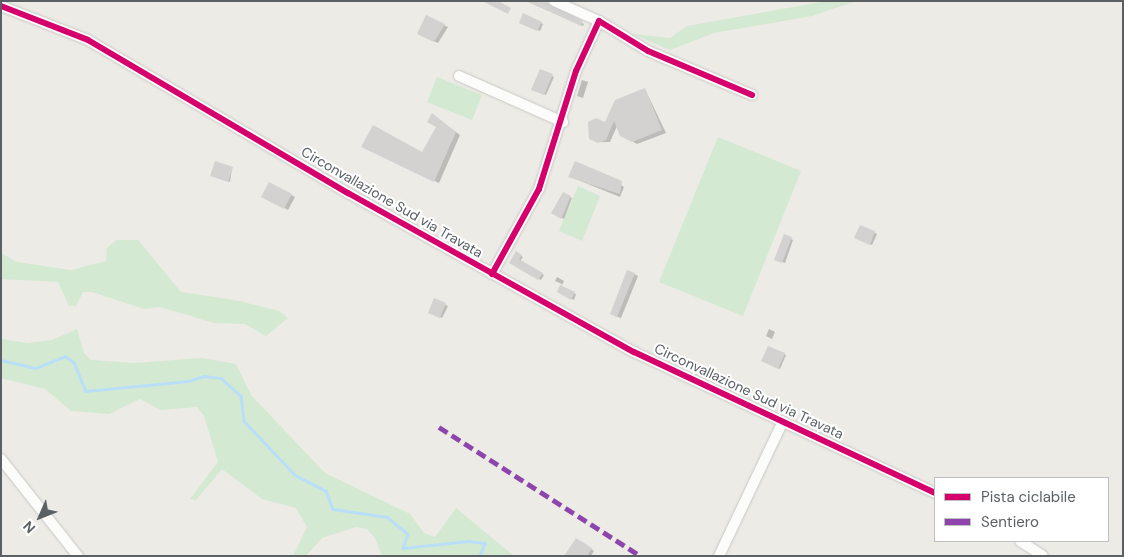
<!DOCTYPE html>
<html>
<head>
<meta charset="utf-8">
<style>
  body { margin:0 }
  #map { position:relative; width:1124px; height:557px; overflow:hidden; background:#ecebe6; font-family:"DM Sans",sans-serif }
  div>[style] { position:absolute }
  .green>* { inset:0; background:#d4e9d1 }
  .shadow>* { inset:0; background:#0003 }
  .stream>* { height:2.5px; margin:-1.25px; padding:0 1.25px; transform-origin:1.25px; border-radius:1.25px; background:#b9dff8 }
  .building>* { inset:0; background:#d3d2d0 }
  .roads { filter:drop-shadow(0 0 1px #c8c8c6) drop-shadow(0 0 1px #c8c8c6) }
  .minor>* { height:10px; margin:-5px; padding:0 5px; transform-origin:5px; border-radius:5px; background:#fcfcfb }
  .quiet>* { height:5px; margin-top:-2.5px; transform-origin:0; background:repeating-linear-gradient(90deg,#8e44ad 0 10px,transparent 0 15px) }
  .cycleway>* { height:6px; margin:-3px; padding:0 3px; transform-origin:3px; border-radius:3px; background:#d6006c }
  span { translate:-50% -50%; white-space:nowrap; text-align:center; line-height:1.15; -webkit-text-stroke:4px #fff; paint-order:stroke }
  .street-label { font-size:14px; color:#5b6064 }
  .frame { position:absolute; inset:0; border:2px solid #5b6064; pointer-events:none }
  .legend { position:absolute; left:934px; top:477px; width:175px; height:65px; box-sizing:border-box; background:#fff; border:1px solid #bdbfc1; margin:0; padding:6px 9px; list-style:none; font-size:15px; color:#5b6064 }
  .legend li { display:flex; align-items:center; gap:10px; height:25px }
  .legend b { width:25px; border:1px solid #bdbfc1 }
  .north { position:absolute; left:15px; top:492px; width:50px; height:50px; -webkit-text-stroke:4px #fff; paint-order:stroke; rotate:226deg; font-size:14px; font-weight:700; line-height:20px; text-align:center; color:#5b6064 }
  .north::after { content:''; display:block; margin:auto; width:18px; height:22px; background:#5b6064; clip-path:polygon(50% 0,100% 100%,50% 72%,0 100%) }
</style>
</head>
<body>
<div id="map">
  <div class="green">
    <div style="clip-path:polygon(827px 1px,856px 1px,812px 16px,714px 33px,670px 50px,633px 34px,670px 38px,687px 26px)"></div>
    <div style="clip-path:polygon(437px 77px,482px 95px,472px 120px,427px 102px)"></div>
    <div style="clip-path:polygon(718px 137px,801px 171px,743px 316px,659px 282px)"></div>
    <div style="clip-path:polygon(578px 186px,600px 196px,582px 241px,559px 231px)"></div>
    <div style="clip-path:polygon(116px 240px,138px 240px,181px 292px,235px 300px,279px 311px,288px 318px,266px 336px,245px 324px,214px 323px,160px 307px,144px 309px,92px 292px,83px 292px,76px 306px,69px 306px,58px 282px,1px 279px,1px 253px,17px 262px,71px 270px,106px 261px,107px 248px)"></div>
    <div style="clip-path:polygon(77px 329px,84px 353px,91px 360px,134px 363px,202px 358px,236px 364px,251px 395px,325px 473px,410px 514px,424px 533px,435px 537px,456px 508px,514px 556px,382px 556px,375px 538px,367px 529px,356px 527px,322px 538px,306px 556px,293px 556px,307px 527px,296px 508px,262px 499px,222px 469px,196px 500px,190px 499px,218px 462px,204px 416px,197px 407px,161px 410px,140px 399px,109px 414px,71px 411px,45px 389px,1px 378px,1px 339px,28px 343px,52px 340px)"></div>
  </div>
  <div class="shadow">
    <div style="clip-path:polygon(526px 1px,538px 1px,584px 24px,583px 26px)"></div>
    <div style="clip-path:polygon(524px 15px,543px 24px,540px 31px,521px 22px)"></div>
    <div style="clip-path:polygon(427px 17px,448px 27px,438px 43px,422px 36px)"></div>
    <div style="clip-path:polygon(541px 71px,554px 77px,546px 95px,533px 89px)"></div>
    <div style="clip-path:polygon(582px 80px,588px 82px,583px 98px,577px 96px)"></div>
    <div style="clip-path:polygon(645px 89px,666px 133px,637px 144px,621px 135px,617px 126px,610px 142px,595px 142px,606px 124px)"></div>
    <div style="clip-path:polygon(432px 115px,460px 135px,439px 183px,367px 149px,423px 154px,437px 126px)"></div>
    <div style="clip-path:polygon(232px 168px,230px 182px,214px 176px)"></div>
    <div style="clip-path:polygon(573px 178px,621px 185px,624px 187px,620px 197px)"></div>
    <div style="clip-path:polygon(269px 183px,295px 197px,288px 210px,263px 196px)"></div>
    <div style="clip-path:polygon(564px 194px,572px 198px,564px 219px,553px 212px)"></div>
    <div style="clip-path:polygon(861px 226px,877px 234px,872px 245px,858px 239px)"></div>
    <div style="clip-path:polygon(785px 236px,793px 240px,785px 263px,778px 260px)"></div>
    <div style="clip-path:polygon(517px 253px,523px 257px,520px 261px,544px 275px,541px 280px,511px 262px)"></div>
    <div style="clip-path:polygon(634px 274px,638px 276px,621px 318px,615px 316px)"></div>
    <div style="clip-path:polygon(557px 277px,564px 281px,561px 287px,576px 294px,574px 300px,558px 292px,562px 284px,555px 281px)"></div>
    <div style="clip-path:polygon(435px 300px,448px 306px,442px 318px,430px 312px)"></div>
    <div style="clip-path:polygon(769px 329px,775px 332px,772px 339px,766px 336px)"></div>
    <div style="clip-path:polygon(768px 347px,786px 355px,780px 369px,763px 361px)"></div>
    <div style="clip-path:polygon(576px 539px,594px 551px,591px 556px,569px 556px)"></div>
  </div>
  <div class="stream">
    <div style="left:1px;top:360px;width:36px;rotate:13deg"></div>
    <div style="left:36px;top:368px;width:31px;rotate:-22deg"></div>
    <div style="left:65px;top:356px;width:11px;rotate:34deg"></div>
    <div style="left:74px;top:362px;width:31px;rotate:68deg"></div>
    <div style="left:86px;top:391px;width:102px;rotate:-5.6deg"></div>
    <div style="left:188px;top:381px;width:17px;rotate:-17deg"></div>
    <div style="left:204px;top:376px;width:17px;rotate:7deg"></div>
    <div style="left:221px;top:378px;width:27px;rotate:42deg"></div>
    <div style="left:241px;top:396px;width:25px;rotate:83deg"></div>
    <div style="left:244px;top:421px;width:74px;rotate:46.6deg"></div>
    <div style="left:295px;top:475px;width:35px;rotate:27deg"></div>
    <div style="left:326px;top:491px;width:19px;rotate:69deg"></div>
    <div style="left:333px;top:509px;width:55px;rotate:8.4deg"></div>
    <div style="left:387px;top:517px;width:27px;rotate:39deg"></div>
    <div style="left:408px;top:534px;width:15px;rotate:110deg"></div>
    <div style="left:403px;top:548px;width:66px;rotate:-6.1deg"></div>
    <div style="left:469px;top:541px;width:16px;rotate:7deg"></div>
    <div style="left:485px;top:543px;width:14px;rotate:111deg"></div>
  </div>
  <div class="building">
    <div style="clip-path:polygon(482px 1px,498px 1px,511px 8px,508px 14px)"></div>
    <div style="clip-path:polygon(527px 1px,545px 1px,583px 21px,581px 26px)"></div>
    <div style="clip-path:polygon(523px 13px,542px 22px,537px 31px,519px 23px)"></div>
    <div style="clip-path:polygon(426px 15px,445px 24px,434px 42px,417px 34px)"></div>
    <div style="clip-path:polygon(540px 69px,553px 74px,544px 95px,531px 90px)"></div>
    <div style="clip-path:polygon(645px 88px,662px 130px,632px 142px,620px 136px,614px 121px,606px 140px,598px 143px,589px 139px,588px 122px,596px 118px,605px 122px,615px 100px)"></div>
    <div style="clip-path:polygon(432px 113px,456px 132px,434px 182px,361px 147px,373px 125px,422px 152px,436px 127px,427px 122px)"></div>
    <div style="clip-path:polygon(215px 161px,233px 167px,228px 182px,210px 176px)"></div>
    <div style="clip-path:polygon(575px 161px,622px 181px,620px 194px,568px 177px)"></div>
    <div style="clip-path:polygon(269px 182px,292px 194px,284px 209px,261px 197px)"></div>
    <div style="clip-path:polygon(563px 192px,571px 196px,561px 219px,551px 213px)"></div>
    <div style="clip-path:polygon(860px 225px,875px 231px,870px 245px,854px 238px)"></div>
    <div style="clip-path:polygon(784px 234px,792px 237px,782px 263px,774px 260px)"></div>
    <div style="clip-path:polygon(516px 251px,522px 255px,519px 259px,543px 273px,538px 280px,509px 263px)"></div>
    <div style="clip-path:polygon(627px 270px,635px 273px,617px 317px,610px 314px)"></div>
    <div style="clip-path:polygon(560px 285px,575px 292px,571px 300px,557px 292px)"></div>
    <div style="clip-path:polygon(434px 298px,446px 303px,440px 318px,428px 313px)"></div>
    <div style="clip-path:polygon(768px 346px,785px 353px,778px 369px,761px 361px)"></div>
    <div style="clip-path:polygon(576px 538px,592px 548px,587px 556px,564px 556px)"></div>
  </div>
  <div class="roads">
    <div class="minor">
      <div style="left:554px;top:1px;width:49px;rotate:24deg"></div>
      <div style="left:1px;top:6px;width:93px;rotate:21.3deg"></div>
      <div style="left:88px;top:40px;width:302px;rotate:30.5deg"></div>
      <div style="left:348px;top:193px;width:327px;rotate:29.1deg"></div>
      <div style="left:634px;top:352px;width:332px;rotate:25.1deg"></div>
      <div style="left:459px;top:76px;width:114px;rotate:23.9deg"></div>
      <div style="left:492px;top:274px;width:97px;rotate:-61.1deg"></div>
      <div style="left:539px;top:189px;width:124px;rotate:-72.6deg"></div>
      <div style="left:576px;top:71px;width:55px;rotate:-65.3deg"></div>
      <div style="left:599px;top:21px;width:57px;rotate:31.5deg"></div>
      <div style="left:648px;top:51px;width:113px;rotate:22.9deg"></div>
      <div style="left:1px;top:459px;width:124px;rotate:51.6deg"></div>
      <div style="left:1020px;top:541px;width:27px;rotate:33deg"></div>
      <div style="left:719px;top:556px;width:149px;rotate:-64.6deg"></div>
    </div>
  </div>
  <div class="quiet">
    <div style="left:439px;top:427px;width:240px;rotate:32.6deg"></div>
  </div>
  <div class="cycleway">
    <div style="left:1px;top:6px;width:93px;rotate:21.3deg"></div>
    <div style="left:88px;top:40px;width:302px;rotate:30.5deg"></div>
    <div style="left:348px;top:193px;width:327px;rotate:29.1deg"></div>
    <div style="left:634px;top:352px;width:332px;rotate:25.1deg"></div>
    <div style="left:492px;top:274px;width:97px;rotate:-61.1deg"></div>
    <div style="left:539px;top:189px;width:124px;rotate:-72.6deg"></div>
    <div style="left:576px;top:71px;width:55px;rotate:-65.3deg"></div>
    <div style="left:599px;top:21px;width:57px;rotate:31.5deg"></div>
    <div style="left:648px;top:51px;width:113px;rotate:22.9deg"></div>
  </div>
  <div class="street-label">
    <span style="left:392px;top:202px;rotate:30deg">Circonvallazione Sud via Travata</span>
    <span style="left:749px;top:391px;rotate:25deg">Circonvallazione Sud via Travata</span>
  </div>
  <div class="frame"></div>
  <ul class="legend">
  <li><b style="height:6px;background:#d6006c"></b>Pista ciclabile</li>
  <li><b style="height:6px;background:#8e44ad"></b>Sentiero</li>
  </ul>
  <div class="north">N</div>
</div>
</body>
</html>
